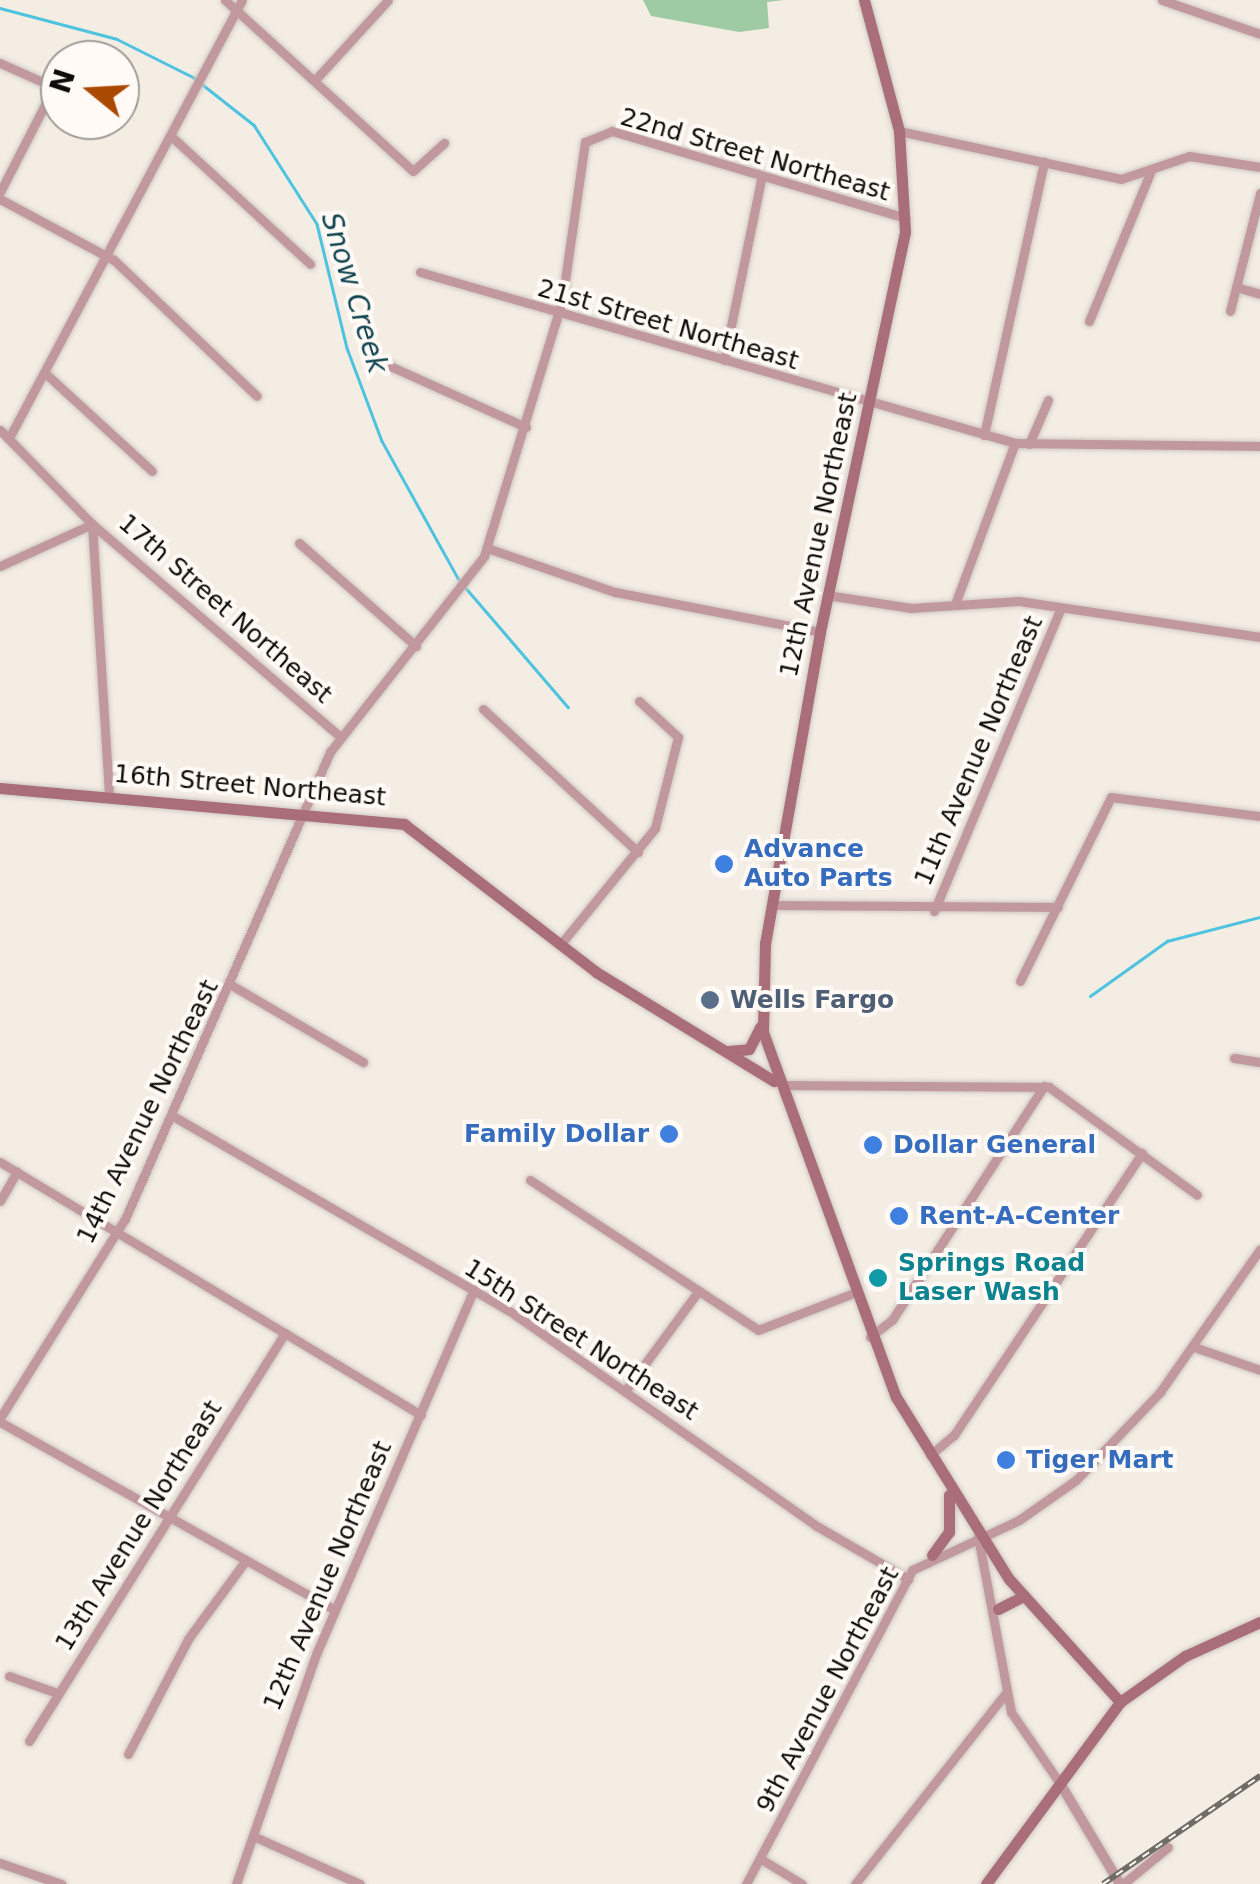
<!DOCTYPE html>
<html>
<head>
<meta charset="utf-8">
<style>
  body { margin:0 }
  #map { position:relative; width:1260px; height:1884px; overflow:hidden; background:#f4ede4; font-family:"DejaVu Sans",sans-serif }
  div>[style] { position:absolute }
  .green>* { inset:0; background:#9ecaa4 }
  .stream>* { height:2.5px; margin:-1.25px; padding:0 1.25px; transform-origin:1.25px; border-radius:1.25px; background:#4dc3df }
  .roads { filter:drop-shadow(0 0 2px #cfc9c1) drop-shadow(0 0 2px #cfc9c1) }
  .minor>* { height:9px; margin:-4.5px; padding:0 4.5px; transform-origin:4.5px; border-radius:4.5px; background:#c2989f }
  .tertiary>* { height:10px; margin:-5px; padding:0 5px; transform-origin:5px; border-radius:5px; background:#c2989f }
  .secondary>* { height:11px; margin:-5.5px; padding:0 5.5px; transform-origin:5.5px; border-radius:5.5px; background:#a96e79 }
  .rail>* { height:6px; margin-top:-3px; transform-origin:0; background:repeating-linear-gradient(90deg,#fffaf5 0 8px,#706c66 0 16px); box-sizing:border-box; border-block:2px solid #706c66 }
  .dots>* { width:28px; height:28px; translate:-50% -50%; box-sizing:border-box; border:5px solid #fffaf5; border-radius:50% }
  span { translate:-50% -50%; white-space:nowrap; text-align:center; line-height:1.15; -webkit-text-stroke:8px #fffaf5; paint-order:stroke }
  .street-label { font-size:25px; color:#0e0c09 }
  .shop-label { font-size:25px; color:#366cbe; font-weight:700 }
  .left { translate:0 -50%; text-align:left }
  .right { translate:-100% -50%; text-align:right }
  .service-label { font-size:25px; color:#4e5e75; font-weight:700 }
  .culture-label { font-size:25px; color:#0d838f; font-weight:700 }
  .water-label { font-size:28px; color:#114551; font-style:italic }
  .north { position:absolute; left:40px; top:40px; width:100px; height:100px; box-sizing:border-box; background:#fffaf5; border:2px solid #9f9b97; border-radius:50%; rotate:288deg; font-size:28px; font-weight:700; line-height:40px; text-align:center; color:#0e0c09 }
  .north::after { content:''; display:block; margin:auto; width:35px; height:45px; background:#aa4a00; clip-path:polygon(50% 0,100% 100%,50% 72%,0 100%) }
</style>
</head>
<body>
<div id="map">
  <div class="green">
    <div style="clip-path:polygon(643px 0,784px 0,767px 2px,769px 28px,739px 32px,651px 16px)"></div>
  </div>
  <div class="stream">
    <div style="left:0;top:8px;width:121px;rotate:14.8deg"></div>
    <div style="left:117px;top:39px;width:85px;rotate:26.6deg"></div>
    <div style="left:193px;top:77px;width:78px;rotate:38.2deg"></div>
    <div style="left:254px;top:125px;width:117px;rotate:57.5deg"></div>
    <div style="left:317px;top:224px;width:128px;rotate:76.4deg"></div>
    <div style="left:347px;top:348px;width:99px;rotate:69.4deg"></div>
    <div style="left:382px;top:441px;width:161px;rotate:61deg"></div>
    <div style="left:466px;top:588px;width:157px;rotate:49.4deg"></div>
    <div style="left:1090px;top:996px;width:95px;rotate:-35.5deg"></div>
    <div style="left:1167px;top:941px;width:96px;rotate:-14.5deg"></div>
  </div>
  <div class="roads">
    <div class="minor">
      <div style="left:225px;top:0;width:254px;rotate:42.3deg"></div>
      <div style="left:413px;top:171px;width:42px;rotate:-42.1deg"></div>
      <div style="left:1162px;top:0;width:104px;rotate:19.1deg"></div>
      <div style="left:0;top:63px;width:59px;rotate:24deg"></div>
      <div style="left:54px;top:87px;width:118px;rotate:117.2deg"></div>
      <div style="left:315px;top:80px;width:108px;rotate:-47.6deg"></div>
      <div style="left:899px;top:131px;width:227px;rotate:12.2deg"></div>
      <div style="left:1121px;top:179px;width:72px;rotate:-18.7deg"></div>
      <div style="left:1189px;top:156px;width:72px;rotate:8.8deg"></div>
      <div style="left:171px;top:136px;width:189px;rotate:42.6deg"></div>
      <div style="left:0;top:199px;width:129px;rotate:28.2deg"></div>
      <div style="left:114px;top:260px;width:197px;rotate:43.6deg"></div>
      <div style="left:420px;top:272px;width:619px;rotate:16.03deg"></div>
      <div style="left:1015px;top:443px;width:245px;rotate:0.7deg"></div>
      <div style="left:1236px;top:287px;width:25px;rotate:16deg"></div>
      <div style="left:1230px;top:311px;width:122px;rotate:-75.7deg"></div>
      <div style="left:1089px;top:321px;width:160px;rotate:-67.6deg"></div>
      <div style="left:370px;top:357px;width:171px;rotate:24.2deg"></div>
      <div style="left:724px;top:360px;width:185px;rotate:-78.4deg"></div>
      <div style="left:45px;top:373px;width:145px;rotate:42.5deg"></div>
      <div style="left:0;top:430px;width:132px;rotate:45.6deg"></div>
      <div style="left:92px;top:524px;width:326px;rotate:40.6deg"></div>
      <div style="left:984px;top:435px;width:280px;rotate:-77.6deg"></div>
      <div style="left:9px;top:438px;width:496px;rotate:-62deg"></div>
      <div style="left:1029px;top:444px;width:48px;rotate:-66.6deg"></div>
      <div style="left:299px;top:543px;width:156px;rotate:41.4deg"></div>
      <div style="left:487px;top:548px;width:135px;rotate:19deg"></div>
      <div style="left:615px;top:592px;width:209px;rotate:11deg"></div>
      <div style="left:0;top:566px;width:101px;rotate:-24.5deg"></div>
      <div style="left:92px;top:524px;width:272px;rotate:86.4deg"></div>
      <div style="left:827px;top:595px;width:85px;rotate:8.8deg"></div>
      <div style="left:911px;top:608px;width:108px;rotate:-3.7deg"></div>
      <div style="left:1019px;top:601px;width:244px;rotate:8.5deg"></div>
      <div style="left:955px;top:604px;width:172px;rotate:-69.6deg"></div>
      <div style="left:483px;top:709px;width:211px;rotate:42.7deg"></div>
      <div style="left:772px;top:905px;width:286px;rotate:0.4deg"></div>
      <div style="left:934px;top:911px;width:329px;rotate:-67.3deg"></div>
      <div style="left:560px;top:945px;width:151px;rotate:-50.9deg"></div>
      <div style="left:655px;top:828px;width:94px;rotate:-75.8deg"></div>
      <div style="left:678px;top:737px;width:53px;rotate:-137.3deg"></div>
      <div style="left:1020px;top:981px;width:205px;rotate:-63.7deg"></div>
      <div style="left:1111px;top:797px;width:150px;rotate:7.3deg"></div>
      <div style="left:231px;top:985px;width:153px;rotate:30.3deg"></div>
      <div style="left:1234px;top:1058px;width:26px;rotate:9deg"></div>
      <div style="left:782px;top:1085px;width:267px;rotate:0.4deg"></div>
      <div style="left:1049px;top:1087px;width:183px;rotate:36.1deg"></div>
      <div style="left:173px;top:1116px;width:394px;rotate:30.1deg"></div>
      <div style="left:514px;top:1314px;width:368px;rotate:35deg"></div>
      <div style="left:815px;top:1525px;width:108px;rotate:30.1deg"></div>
      <div style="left:0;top:1162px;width:491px;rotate:31deg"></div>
      <div style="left:530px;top:1180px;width:273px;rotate:33.3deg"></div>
      <div style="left:758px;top:1330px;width:103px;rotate:-21.1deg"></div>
      <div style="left:0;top:1201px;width:34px;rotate:-60deg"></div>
      <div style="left:870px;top:1337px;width:28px;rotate:-38deg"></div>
      <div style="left:892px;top:1320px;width:279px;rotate:-57deg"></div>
      <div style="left:1194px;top:1347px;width:70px;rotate:19.2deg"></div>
      <div style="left:625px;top:1391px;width:122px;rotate:-53.7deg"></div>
      <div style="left:0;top:1418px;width:235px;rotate:-57.9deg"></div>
      <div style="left:125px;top:1219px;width:510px;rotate:-66.3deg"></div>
      <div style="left:330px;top:752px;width:249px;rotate:-51.8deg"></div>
      <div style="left:484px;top:556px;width:267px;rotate:-73deg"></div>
      <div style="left:562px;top:301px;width:161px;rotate:-81.8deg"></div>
      <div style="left:585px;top:142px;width:29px;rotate:-22deg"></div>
      <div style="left:612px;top:131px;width:306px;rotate:16.5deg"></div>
      <div style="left:0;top:1422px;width:384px;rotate:29.3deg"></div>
      <div style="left:930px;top:1455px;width:31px;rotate:-40deg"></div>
      <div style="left:954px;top:1435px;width:339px;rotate:-56.3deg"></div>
      <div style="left:978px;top:1537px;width:178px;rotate:79.3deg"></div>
      <div style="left:1011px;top:1712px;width:88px;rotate:55.6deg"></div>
      <div style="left:9px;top:1676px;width:51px;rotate:19.5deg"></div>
      <div style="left:29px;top:1741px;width:482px;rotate:-57.9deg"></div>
      <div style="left:128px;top:1754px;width:130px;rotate:-62.4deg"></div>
      <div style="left:188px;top:1639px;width:98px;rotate:-53.7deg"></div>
      <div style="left:253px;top:1836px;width:117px;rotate:24.2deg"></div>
      <div style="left:761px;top:1859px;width:48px;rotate:31.4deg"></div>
      <div style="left:0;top:1863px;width:65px;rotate:19deg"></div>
      <div style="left:236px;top:1884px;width:246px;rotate:-70.8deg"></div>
      <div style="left:317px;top:1652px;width:395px;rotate:-66.6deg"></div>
      <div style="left:746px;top:1884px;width:355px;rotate:-62.1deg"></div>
      <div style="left:912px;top:1570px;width:118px;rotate:-25deg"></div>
      <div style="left:1019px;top:1520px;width:70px;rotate:-35.1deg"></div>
      <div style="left:1076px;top:1480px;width:122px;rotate:-46.3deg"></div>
      <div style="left:1160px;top:1392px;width:174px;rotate:-55deg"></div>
      <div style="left:855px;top:1884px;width:243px;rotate:-51.7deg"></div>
      <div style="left:1123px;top:1884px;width:58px;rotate:-39.4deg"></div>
    </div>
    <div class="tertiary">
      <div style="left:1061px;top:1785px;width:115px;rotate:59.2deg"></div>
    </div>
    <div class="secondary">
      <div style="left:864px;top:0;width:136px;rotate:75deg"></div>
      <div style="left:899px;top:131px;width:101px;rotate:86.6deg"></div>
      <div style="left:905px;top:232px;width:409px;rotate:102deg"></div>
      <div style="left:820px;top:632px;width:316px;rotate:100deg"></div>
      <div style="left:765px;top:943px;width:89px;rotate:91.3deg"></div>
      <div style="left:763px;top:1032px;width:388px;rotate:70deg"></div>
      <div style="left:896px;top:1397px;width:214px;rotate:58.2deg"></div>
      <div style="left:1009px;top:1579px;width:166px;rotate:47.9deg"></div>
      <div style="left:0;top:788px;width:406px;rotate:5.1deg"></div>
      <div style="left:404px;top:824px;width:242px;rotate:37.6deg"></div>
      <div style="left:596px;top:972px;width:209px;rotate:31.5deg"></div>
      <div style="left:728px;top:1051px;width:21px;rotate:-5deg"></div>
      <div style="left:749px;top:1049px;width:25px;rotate:-63deg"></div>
      <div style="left:932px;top:1555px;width:29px;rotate:-54deg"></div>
      <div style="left:949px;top:1532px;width:37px;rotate:-90deg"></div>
      <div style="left:998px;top:1609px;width:28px;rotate:-27deg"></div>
      <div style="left:986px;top:1884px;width:226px;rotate:-53.6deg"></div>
      <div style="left:1120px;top:1702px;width:80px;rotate:-35.3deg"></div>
      <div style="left:1185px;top:1656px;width:82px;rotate:-24.4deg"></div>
    </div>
  </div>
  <div class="rail">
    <div style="left:1103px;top:1884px;width:191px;rotate:-34.5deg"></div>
  </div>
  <div class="dots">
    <div style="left:724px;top:864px;background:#3f7fe0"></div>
    <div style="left:710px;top:1000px;background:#5c6f8a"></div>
    <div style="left:669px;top:1134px;background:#3f7fe0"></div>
    <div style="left:873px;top:1145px;background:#3f7fe0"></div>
    <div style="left:899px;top:1216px;background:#3f7fe0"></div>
    <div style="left:878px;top:1278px;background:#0f9aa8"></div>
    <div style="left:1006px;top:1460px;background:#3f7fe0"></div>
  </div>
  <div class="street-label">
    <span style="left:755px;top:155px;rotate:16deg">22nd Street Northeast</span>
    <span style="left:668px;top:325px;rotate:16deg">21st Street Northeast</span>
    <span style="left:819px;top:535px;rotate:-78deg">12th Avenue Northeast</span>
    <span style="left:225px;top:609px;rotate:41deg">17th Street Northeast</span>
    <span style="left:979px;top:751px;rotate:-67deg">11th Avenue Northeast</span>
    <span style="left:250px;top:786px;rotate:5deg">16th Street Northeast</span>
    <span style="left:148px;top:1112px;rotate:-64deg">14th Avenue Northeast</span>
    <span style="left:581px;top:1340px;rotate:33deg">15th Street Northeast</span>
    <span style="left:139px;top:1526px;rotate:-58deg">13th Avenue Northeast</span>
    <span style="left:328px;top:1576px;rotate:-67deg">12th Avenue Northeast</span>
    <span style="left:828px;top:1690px;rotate:-62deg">9th Avenue Northeast</span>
  </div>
  <div class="shop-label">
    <span class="left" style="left:744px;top:864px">Advance<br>Auto Parts</span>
    <span class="right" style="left:649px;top:1134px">Family Dollar</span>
    <span class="left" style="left:893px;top:1145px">Dollar General</span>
    <span class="left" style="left:919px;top:1216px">Rent-A-Center</span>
    <span class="left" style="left:1026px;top:1460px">Tiger Mart</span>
  </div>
  <div class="service-label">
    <span class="left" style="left:730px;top:1000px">Wells Fargo</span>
  </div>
  <div class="culture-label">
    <span class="left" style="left:898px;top:1278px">Springs Road<br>Laser Wash</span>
  </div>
  <div class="water-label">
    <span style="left:354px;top:293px;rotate:73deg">Snow Creek</span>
  </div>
  <div class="north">N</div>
</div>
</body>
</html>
